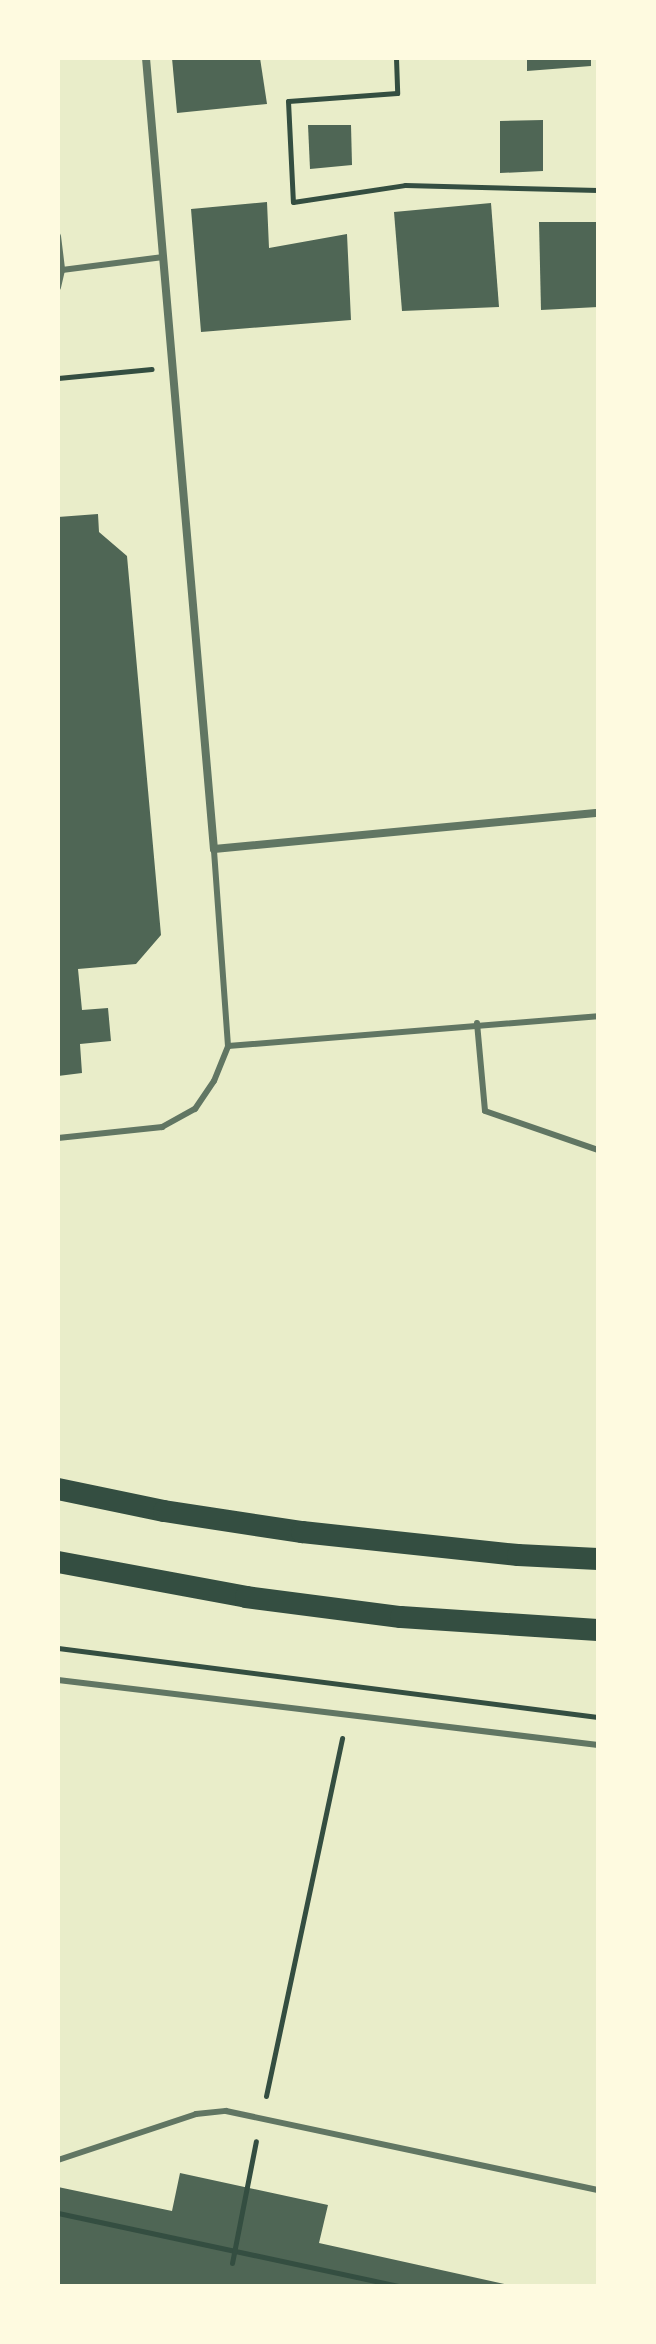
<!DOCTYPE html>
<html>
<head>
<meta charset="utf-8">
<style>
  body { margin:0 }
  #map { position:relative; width:656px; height:2344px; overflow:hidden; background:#e9edc9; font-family:Manrope,sans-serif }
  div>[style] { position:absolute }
  .building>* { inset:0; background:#4f6655 }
  .path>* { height:5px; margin:-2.5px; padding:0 2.5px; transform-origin:2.5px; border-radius:2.5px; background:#344e41 }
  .service>* { height:6px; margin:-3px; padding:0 3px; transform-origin:3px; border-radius:3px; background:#617663 }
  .minor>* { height:8px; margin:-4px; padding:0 4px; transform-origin:4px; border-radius:4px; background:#617663 }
  .trunk>* { height:22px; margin:-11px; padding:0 11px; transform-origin:11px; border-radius:11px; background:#344e41 }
  span { translate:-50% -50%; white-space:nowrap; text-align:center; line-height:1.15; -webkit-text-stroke:8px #fefae0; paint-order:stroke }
  .frame { position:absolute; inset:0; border:60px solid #fefae0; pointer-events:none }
</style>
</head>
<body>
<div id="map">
  <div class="building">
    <div style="clip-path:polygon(172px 58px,260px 58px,267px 104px,177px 113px)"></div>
    <div style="clip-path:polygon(527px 58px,591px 58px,591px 66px,527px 71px)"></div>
    <div style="clip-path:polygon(543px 120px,543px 171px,500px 173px,500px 121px)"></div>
    <div style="clip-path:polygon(308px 125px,351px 125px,352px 165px,310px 169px)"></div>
    <div style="clip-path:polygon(267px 202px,269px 248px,347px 234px,351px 320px,201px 332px,191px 209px)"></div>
    <div style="clip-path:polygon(491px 203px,499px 307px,402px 311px,394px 212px)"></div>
    <div style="clip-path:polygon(539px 222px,598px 222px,598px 307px,541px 310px)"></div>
    <div style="clip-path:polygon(98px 514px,99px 532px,127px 556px,161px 935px,136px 964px,78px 969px,82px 1010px,108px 1008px,111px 1041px,80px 1044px,82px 1073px,58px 1076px,58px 517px)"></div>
    <div style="clip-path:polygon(180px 2173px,328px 2205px,319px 2243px,513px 2286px,58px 2286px,58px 2187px,172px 2211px)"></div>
  </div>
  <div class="path">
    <div style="left:396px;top:58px;width:35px;rotate:88deg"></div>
    <div style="left:397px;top:93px;width:109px;rotate:175.8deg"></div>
    <div style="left:288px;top:101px;width:101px;rotate:87.2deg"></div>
    <div style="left:293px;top:202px;width:113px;rotate:-8.6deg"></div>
    <div style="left:405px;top:185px;width:193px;rotate:1.5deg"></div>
    <div style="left:58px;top:378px;width:94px;rotate:-5.5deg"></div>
    <div style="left:58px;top:1648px;width:544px;rotate:7.28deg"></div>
    <div style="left:266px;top:2096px;width:366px;rotate:-78deg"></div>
    <div style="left:58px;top:2213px;width:349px;rotate:12.1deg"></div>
    <div style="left:232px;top:2263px;width:124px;rotate:-78.9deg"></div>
  </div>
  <div class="service">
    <div style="left:58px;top:236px;width:34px;rotate:83deg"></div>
    <div style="left:62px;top:270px;width:18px;rotate:103deg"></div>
    <div style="left:62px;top:270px;width:102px;rotate:-7.3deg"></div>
    <div style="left:477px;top:1023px;width:88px;rotate:84.8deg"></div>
    <div style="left:485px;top:1111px;width:120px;rotate:19deg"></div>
    <div style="left:228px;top:1046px;width:371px;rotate:-4.6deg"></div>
    <div style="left:58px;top:1138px;width:105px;rotate:-6deg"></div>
    <div style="left:162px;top:1127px;width:38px;rotate:-29deg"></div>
    <div style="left:195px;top:1109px;width:34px;rotate:-56deg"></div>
    <div style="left:214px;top:1081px;width:38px;rotate:-68deg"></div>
    <div style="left:228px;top:1046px;width:197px;rotate:-94.1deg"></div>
    <div style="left:58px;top:1680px;width:544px;rotate:6.86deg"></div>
    <div style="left:58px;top:2160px;width:145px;rotate:-18.4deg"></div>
    <div style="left:196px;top:2114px;width:30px;rotate:-6deg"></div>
    <div style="left:226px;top:2111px;width:380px;rotate:12deg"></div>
  </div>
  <div class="minor">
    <div style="left:146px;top:58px;width:794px;rotate:85.09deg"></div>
    <div style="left:214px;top:849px;width:386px;rotate:-5.4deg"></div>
  </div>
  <div class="trunk">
    <div style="left:58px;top:1489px;width:108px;rotate:11.7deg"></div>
    <div style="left:164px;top:1511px;width:140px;rotate:8.7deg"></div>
    <div style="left:302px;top:1532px;width:217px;rotate:6.1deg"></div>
    <div style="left:518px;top:1555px;width:80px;rotate:2.9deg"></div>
    <div style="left:58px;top:1562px;width:191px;rotate:10.5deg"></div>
    <div style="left:246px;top:1597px;width:156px;rotate:7.4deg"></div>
    <div style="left:401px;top:1617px;width:197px;rotate:3.8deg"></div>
  </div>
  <div class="frame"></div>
</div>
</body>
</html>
